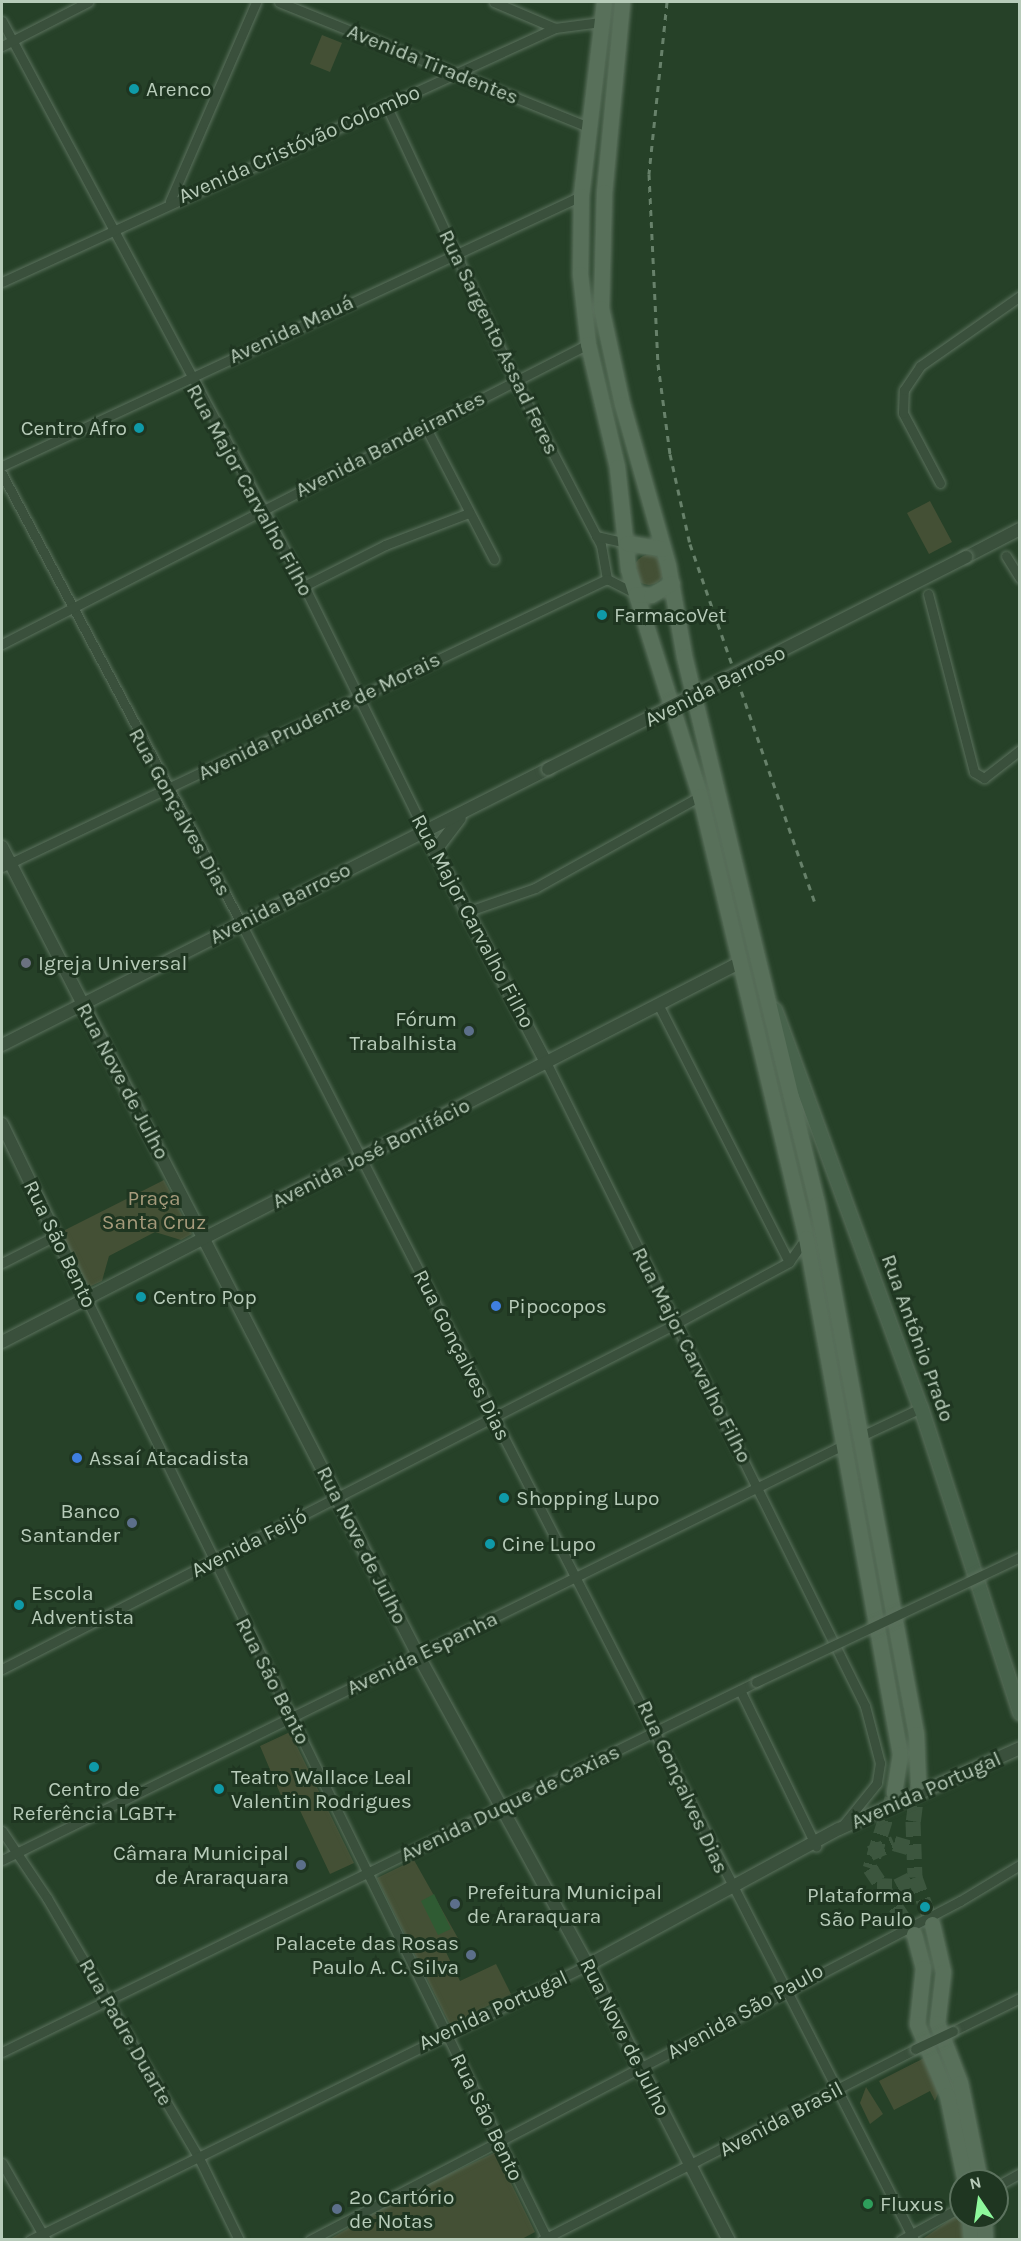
<!DOCTYPE html>
<html>
<head>
<meta charset="utf-8">
<style>
  body { margin:0 }
  #map { position:relative; width:1021px; height:2241px; overflow:hidden; background:#264128; font-family:Karla,sans-serif }
  div>[style] { position:absolute }
  .green>* { inset:0; background:#445035 }
  .round { border-radius:50% }
  .water>* { inset:0; background:#2f5b33 }
  .primary-tunnel>* { height:15px; margin-top:-7.5px; transform-origin:0; background:repeating-linear-gradient(90deg,#3c563e 0 15px,transparent 0 23px) }
  .roads { filter:drop-shadow(0 0 2px #5b715d) drop-shadow(0 0 2px #5b715d) }
  .minor>* { height:9px; margin:-4.5px; padding:0 4.5px; transform-origin:4.5px; border-radius:4.5px; background:#3a503c }
  .tertiary>* { height:12px; margin:-6px; padding:0 6px; transform-origin:6px; border-radius:6px; background:#3a503c }
  .secondary>* { height:14px; margin:-7px; padding:0 7px; transform-origin:7px; border-radius:7px; background:#48634c }
  .primary>* { height:15px; margin:-7.5px; padding:0 7.5px; transform-origin:7.5px; border-radius:7.5px; background:#58705a }
  .rail>* { height:3px; margin-top:-1.5px; transform-origin:0; background:repeating-linear-gradient(90deg,#67816a 0 6px,transparent 0 12px) }
  .bridges { filter:drop-shadow(0 0 2px #5b715d) drop-shadow(0 0 2px #5b715d) }
  .minor-bridge>* { height:9px; margin:-4.5px; padding:0 4.5px; transform-origin:4.5px; border-radius:4.5px; background:#3a503c }
  .tertiary-bridge>* { height:12px; margin:-6px; padding:0 6px; transform-origin:6px; border-radius:6px; background:#3a503c }
  .dots>* { width:16px; height:16px; translate:-50% -50%; box-sizing:border-box; border:3px solid #1f3621; border-radius:50% }
  span { translate:-50% -50%; white-space:nowrap; text-align:center; line-height:1.15; -webkit-text-stroke:6px #1f3621; paint-order:stroke }
  .street-label { font-size:21px; color:#b7cbb9 }
  .poi-label { font-size:21px; color:#b7cbb9 }
  .left { translate:0 -50%; text-align:left }
  .right { translate:-100% -50%; text-align:right }
  .park-label { font-size:21px; color:#a69b7c }
  .frame { position:absolute; inset:0; border:3px solid #b7cbb9; pointer-events:none }
  .north { position:absolute; left:949px; top:2169px; width:60px; height:60px; box-sizing:border-box; background:#1f3621; border:2px solid #5c725e; border-radius:50%; rotate:347deg; font-size:16px; font-weight:700; line-height:24px; text-align:center; color:#b7cbb9 }
  .north::after { content:''; display:block; margin:auto; width:21px; height:27px; background:#8ef89c; clip-path:polygon(50% 0,100% 100%,50% 72%,0 100%) }
</style>
</head>
<body>
<div id="map">
  <div class="green">
    <div style="clip-path:polygon(322px 35px,342px 43px,330px 72px,310px 64px)"></div>
    <div style="clip-path:polygon(930px 501px,952px 542px,929px 554px,907px 513px)"></div>
    <div class="round" style="left:634px;top:555px;width:30px;height:30px"></div>
    <div style="clip-path:polygon(164px 1180px,192px 1234px,181px 1240px,155px 1232px,109px 1256px,102px 1281px,89px 1287px,61px 1232px)"></div>
    <div style="clip-path:polygon(290px 1732px,354px 1863px,330px 1874px,296px 1802px,289px 1795px,282px 1798px,260px 1746px)"></div>
    <div style="clip-path:polygon(414px 1860px,459px 1940px,444px 1948px,460px 1981px,496px 1964px,511px 1994px,450px 2025px,377px 1878px)"></div>
    <div style="clip-path:polygon(928px 2056px,939px 2091px,935px 2101px,930px 2091px,894px 2110px,879px 2081px)"></div>
    <div style="clip-path:polygon(866px 2087px,883px 2114px,870px 2124px,860px 2103px)"></div>
    <div style="clip-path:polygon(496px 2152px,535px 2232px,520px 2240px,328px 2240px,407px 2194px)"></div>
    <div style="clip-path:polygon(954px 2217px,962px 2220px,964px 2239px,921px 2240px)"></div>
  </div>
  <div class="water">
    <div style="clip-path:polygon(434px 1894px,451px 1929px,438px 1935px,421px 1901px)"></div>
  </div>
  <div class="primary-tunnel">
    <div style="left:918px;top:1783px;width:38px;rotate:97deg"></div>
    <div style="left:913px;top:1821px;width:56px;rotate:88deg"></div>
    <div style="left:915px;top:1877px;width:50px;rotate:70.1deg"></div>
    <div style="left:892px;top:1798px;width:73px;rotate:107.4deg"></div>
    <div style="left:870px;top:1868px;width:79px;rotate:56.3deg"></div>
    <div style="left:870px;top:1853px;width:26px;rotate:-23deg"></div>
    <div style="left:894px;top:1843px;width:19px;rotate:16deg"></div>
    <div style="left:877px;top:1885px;width:20px;rotate:3deg"></div>
    <div style="left:897px;top:1886px;width:20px;rotate:-27deg"></div>
  </div>
  <div class="roads">
    <div class="minor">
      <div style="left:279px;top:2px;width:331px;rotate:22deg"></div>
      <div style="left:494px;top:2px;width:66px;rotate:23.1deg"></div>
      <div style="left:2px;top:21px;width:641px;rotate:61.87deg"></div>
      <div style="left:304px;top:586px;width:272px;rotate:63.8deg"></div>
      <div style="left:2px;top:46px;width:97px;rotate:-27.1deg"></div>
      <div style="left:386px;top:105px;width:304px;rotate:64.9deg"></div>
      <div style="left:515px;top:380px;width:186px;rotate:62.5deg"></div>
      <div style="left:601px;top:545px;width:35px;rotate:80deg"></div>
      <div style="left:170px;top:201px;width:217px;rotate:-66.6deg"></div>
      <div style="left:2px;top:282px;width:609px;rotate:-24.67deg"></div>
      <div style="left:555px;top:28px;width:46px;rotate:-7.4deg"></div>
      <div style="left:425px;top:426px;width:150px;rotate:62.6deg"></div>
      <div style="left:2px;top:466px;width:639px;rotate:-25deg"></div>
      <div style="left:2px;top:474px;width:509px;rotate:61.97deg"></div>
      <div style="left:241px;top:923px;width:1479px;rotate:62.93deg"></div>
      <div style="left:940px;top:483px;width:79px;rotate:-117.9deg"></div>
      <div style="left:903px;top:413px;width:23px;rotate:-88deg"></div>
      <div style="left:904px;top:390px;width:29px;rotate:-56deg"></div>
      <div style="left:920px;top:366px;width:122px;rotate:-35deg"></div>
      <div style="left:596px;top:536px;width:32px;rotate:13deg"></div>
      <div style="left:1006px;top:556px;width:26px;rotate:58deg"></div>
      <div style="left:607px;top:579px;width:33px;rotate:27deg"></div>
      <div style="left:304px;top:586px;width:91px;rotate:-26.8deg"></div>
      <div style="left:385px;top:545px;width:90px;rotate:-20.9deg"></div>
      <div style="left:928px;top:594px;width:184px;rotate:75.5deg"></div>
      <div style="left:974px;top:772px;width:12px;rotate:31deg"></div>
      <div style="left:984px;top:778px;width:46px;rotate:-37.9deg"></div>
      <div style="left:2px;top:644px;width:658px;rotate:-27.11deg"></div>
      <div style="left:2px;top:867px;width:670px;rotate:-25.46deg"></div>
      <div style="left:469px;top:911px;width:70px;rotate:-19.2deg"></div>
      <div style="left:535px;top:888px;width:189px;rotate:-29.1deg"></div>
      <div style="left:658px;top:1004px;width:289px;rotate:63.1deg"></div>
      <div style="left:547px;top:1064px;width:716px;rotate:63.65deg"></div>
      <div style="left:865px;top:1706px;width:59px;rotate:75.3deg"></div>
      <div style="left:880px;top:1763px;width:20px;rotate:99deg"></div>
      <div style="left:877px;top:1783px;width:54px;rotate:129deg"></div>
      <div style="left:2px;top:1263px;width:59px;rotate:-27deg"></div>
      <div style="left:86px;top:1298px;width:1046px;rotate:63.9deg"></div>
      <div style="left:859px;top:1437px;width:68px;rotate:-25.1deg"></div>
      <div style="left:2px;top:1669px;width:756px;rotate:-27.14deg"></div>
      <div style="left:675px;top:1324px;width:130px;rotate:-28.5deg"></div>
      <div style="left:789px;top:1262px;width:29px;rotate:-55deg"></div>
      <div style="left:740px;top:1690px;width:174px;rotate:64deg"></div>
      <div style="left:2px;top:1831px;width:81px;rotate:56.1deg"></div>
      <div style="left:47px;top:1898px;width:299px;rotate:59.7deg"></div>
      <div style="left:198px;top:2156px;width:93px;rotate:64deg"></div>
      <div style="left:2px;top:1860px;width:938px;rotate:-26.26deg"></div>
      <div style="left:953px;top:2031px;width:75px;rotate:-26.2deg"></div>
      <div style="left:2px;top:2052px;width:840px;rotate:-26.14deg"></div>
      <div style="left:2px;top:2163px;width:89px;rotate:60.3deg"></div>
      <div style="left:997px;top:2186px;width:26px;rotate:-29deg"></div>
      <div style="left:30px;top:2240px;width:622px;rotate:-26.24deg"></div>
      <div style="left:310px;top:2240px;width:733px;rotate:-27.54deg"></div>
      <div style="left:960px;top:1901px;width:70px;rotate:-31deg"></div>
      <div style="left:542px;top:2240px;width:419px;rotate:-27.1deg"></div>
      <div style="left:901px;top:2240px;width:68px;rotate:-28.8deg"></div>
    </div>
    <div class="tertiary">
      <div style="left:966px;top:557px;width:61px;rotate:-27.4deg"></div>
      <div style="left:424px;top:830px;width:264px;rotate:62.3deg"></div>
      <div style="left:2px;top:847px;width:909px;rotate:62.76deg"></div>
      <div style="left:418px;top:1655px;width:354px;rotate:61.3deg"></div>
      <div style="left:588px;top:1965px;width:309px;rotate:62.9deg"></div>
      <div style="left:435px;top:851px;width:41px;rotate:-52.9deg"></div>
      <div style="left:2px;top:1045px;width:612px;rotate:-26.82deg"></div>
      <div style="left:2px;top:1124px;width:193px;rotate:64.2deg"></div>
      <div style="left:2px;top:1342px;width:829px;rotate:-27.21deg"></div>
      <div style="left:588px;top:1965px;width:285px;rotate:-28.5deg"></div>
      <div style="left:839px;top:1829px;width:198px;rotate:-24.1deg"></div>
    </div>
    <div class="secondary">
      <div style="left:775px;top:1010px;width:424px;rotate:69.9deg"></div>
      <div style="left:921px;top:1408px;width:321px;rotate:72deg"></div>
    </div>
    <div class="primary">
      <div style="left:604px;top:2px;width:195px;rotate:96.8deg"></div>
      <div style="left:581px;top:196px;width:78px;rotate:90.7deg"></div>
      <div style="left:580px;top:274px;width:70px;rotate:83.5deg"></div>
      <div style="left:588px;top:344px;width:126px;rotate:76.7deg"></div>
      <div style="left:617px;top:467px;width:103px;rotate:83.8deg"></div>
      <div style="left:628px;top:569px;width:238px;rotate:72.4deg"></div>
      <div style="left:700px;top:796px;width:455px;rotate:76.5deg"></div>
      <div style="left:806px;top:1238px;width:524px;rotate:79.68deg"></div>
      <div style="left:900px;top:1754px;width:39px;rotate:99deg"></div>
      <div style="left:622px;top:2px;width:191px;rotate:95.4deg"></div>
      <div style="left:604px;top:192px;width:116px;rotate:91.5deg"></div>
      <div style="left:601px;top:308px;width:98px;rotate:77.7deg"></div>
      <div style="left:622px;top:404px;width:168px;rotate:74.1deg"></div>
      <div style="left:668px;top:566px;width:91px;rotate:79.9deg"></div>
      <div style="left:684px;top:656px;width:564px;rotate:76.36deg"></div>
      <div style="left:817px;top:1204px;width:539px;rotate:79.42deg"></div>
      <div style="left:916px;top:1734px;width:49px;rotate:87.7deg"></div>
      <div style="left:627px;top:543px;width:36px;rotate:9deg"></div>
      <div style="left:636px;top:594px;width:15px;rotate:4deg"></div>
      <div style="left:651px;top:595px;width:24px;rotate:-30deg"></div>
      <div style="left:932px;top:1924px;width:49px;rotate:77.1deg"></div>
      <div style="left:943px;top:1972px;width:51px;rotate:96.7deg"></div>
      <div style="left:937px;top:2023px;width:64px;rotate:69deg"></div>
      <div style="left:960px;top:2083px;width:100px;rotate:78.5deg"></div>
      <div style="left:914px;top:1934px;width:35px;rotate:75deg"></div>
      <div style="left:923px;top:1968px;width:56px;rotate:96.1deg"></div>
      <div style="left:917px;top:2024px;width:77px;rotate:67.1deg"></div>
      <div style="left:947px;top:2095px;width:88px;rotate:78.2deg"></div>
      <div style="left:969px;top:2217px;width:23px;rotate:85deg"></div>
      <div style="left:984px;top:2217px;width:23px;rotate:88deg"></div>
    </div>
  </div>
  <div class="rail">
    <div style="left:667px;top:2px;width:173px;rotate:96deg"></div>
    <div style="left:649px;top:174px;width:190px;rotate:87.3deg"></div>
    <div style="left:658px;top:364px;width:91px;rotate:82.4deg"></div>
    <div style="left:670px;top:454px;width:92px;rotate:77.5deg"></div>
    <div style="left:690px;top:544px;width:378px;rotate:70.8deg"></div>
  </div>
  <div class="bridges">
    <div class="minor-bridge">
      <div style="left:756px;top:1682px;width:292px;rotate:-25.3deg"></div>
      <div style="left:915px;top:2049px;width:42px;rotate:-25.3deg"></div>
    </div>
    <div class="tertiary-bridge">
      <div style="left:548px;top:769px;width:469px;rotate:-26.9deg"></div>
    </div>
  </div>
  <div class="dots">
    <div style="left:134px;top:89px;background:#0f9aa8"></div>
    <div style="left:139px;top:428px;background:#0f9aa8"></div>
    <div style="left:602px;top:615px;background:#0f9aa8"></div>
    <div style="left:26px;top:963px;background:#6b7280"></div>
    <div style="left:469px;top:1031px;background:#5c6f8a"></div>
    <div style="left:141px;top:1297px;background:#0f9aa8"></div>
    <div style="left:496px;top:1306px;background:#3f7fe0"></div>
    <div style="left:77px;top:1458px;background:#3f7fe0"></div>
    <div style="left:504px;top:1498px;background:#0f9aa8"></div>
    <div style="left:132px;top:1523px;background:#5c6f8a"></div>
    <div style="left:490px;top:1544px;background:#0f9aa8"></div>
    <div style="left:19px;top:1605px;background:#0f9aa8"></div>
    <div style="left:94px;top:1767px;background:#0f9aa8"></div>
    <div style="left:219px;top:1789px;background:#0f9aa8"></div>
    <div style="left:301px;top:1865px;background:#5c6f8a"></div>
    <div style="left:455px;top:1904px;background:#5c6f8a"></div>
    <div style="left:925px;top:1907px;background:#0f9aa8"></div>
    <div style="left:471px;top:1955px;background:#5c6f8a"></div>
    <div style="left:868px;top:2204px;background:#2e9e5b"></div>
    <div style="left:337px;top:2209px;background:#5c6f8a"></div>
  </div>
  <div class="street-label">
    <span style="left:433px;top:64px;rotate:22deg">Avenida Tiradentes</span>
    <span style="left:299px;top:144px;rotate:-24deg">Avenida Cristóvão Colombo</span>
    <span style="left:291px;top:329px;rotate:-25deg">Avenida Mauá</span>
    <span style="left:499px;top:342px;rotate:64deg">Rua Sargento Assad Feres</span>
    <span style="left:390px;top:444px;rotate:-27deg">Avenida Bandeirantes</span>
    <span style="left:250px;top:490px;rotate:61deg">Rua Major Carvalho Filho</span>
    <span style="left:715px;top:686px;rotate:-27deg">Avenida Barroso</span>
    <span style="left:319px;top:716px;rotate:-26deg">Avenida Prudente de Morais</span>
    <span style="left:180px;top:812px;rotate:61deg">Rua Gonçalves Dias</span>
    <span style="left:280px;top:903px;rotate:-27deg">Avenida Barroso</span>
    <span style="left:473px;top:921px;rotate:62deg">Rua Major Carvalho Filho</span>
    <span style="left:123px;top:1081px;rotate:62deg">Rua Nove de Julho</span>
    <span style="left:371px;top:1153px;rotate:-27deg">Avenida José Bonifácio</span>
    <span style="left:60px;top:1244px;rotate:64deg">Rua São Bento</span>
    <span style="left:918px;top:1338px;rotate:70deg">Rua Antônio Prado</span>
    <span style="left:462px;top:1355px;rotate:63deg">Rua Gonçalves Dias</span>
    <span style="left:692px;top:1355px;rotate:63deg">Rua Major Carvalho Filho</span>
    <span style="left:249px;top:1543px;rotate:-27deg">Avenida Feijó</span>
    <span style="left:362px;top:1545px;rotate:63deg">Rua Nove de Julho</span>
    <span style="left:422px;top:1653px;rotate:-26deg">Avenida Espanha</span>
    <span style="left:273px;top:1681px;rotate:63deg">Rua São Bento</span>
    <span style="left:683px;top:1787px;rotate:65deg">Rua Gonçalves Dias</span>
    <span style="left:926px;top:1790px;rotate:-24deg">Avenida Portugal</span>
    <span style="left:510px;top:1803px;rotate:-26deg">Avenida Duque de Caxias</span>
    <span style="left:493px;top:2010px;rotate:-25deg">Avenida Portugal</span>
    <span style="left:745px;top:2011px;rotate:-29deg">Avenida São Paulo</span>
    <span style="left:126px;top:2032px;rotate:60deg">Rua Padre Duarte</span>
    <span style="left:625px;top:2037px;rotate:63deg">Rua Nove de Julho</span>
    <span style="left:487px;top:2117px;rotate:64deg">Rua São Bento</span>
    <span style="left:781px;top:2119px;rotate:-28deg">Avenida Brasil</span>
  </div>
  <div class="poi-label">
    <span class="left" style="left:146px;top:89px">Arenco</span>
    <span class="right" style="left:127px;top:428px">Centro Afro</span>
    <span class="left" style="left:614px;top:615px">FarmacoVet</span>
    <span class="left" style="left:38px;top:963px">Igreja Universal</span>
    <span class="right" style="left:457px;top:1031px">Fórum<br>Trabalhista</span>
    <span class="left" style="left:153px;top:1297px">Centro Pop</span>
    <span class="left" style="left:508px;top:1306px">Pipocopos</span>
    <span class="left" style="left:89px;top:1458px">Assaí Atacadista</span>
    <span class="left" style="left:516px;top:1498px">Shopping Lupo</span>
    <span class="right" style="left:120px;top:1523px">Banco<br>Santander</span>
    <span class="left" style="left:502px;top:1544px">Cine Lupo</span>
    <span class="left" style="left:31px;top:1605px">Escola<br>Adventista</span>
    <span class="left" style="left:231px;top:1789px">Teatro Wallace Leal<br>Valentin Rodrigues</span>
    <span style="left:94px;top:1801px">Centro de<br>Referência LGBT+</span>
    <span class="right" style="left:289px;top:1865px">Câmara Municipal<br>de Araraquara</span>
    <span class="left" style="left:467px;top:1904px">Prefeitura Municipal<br>de Araraquara</span>
    <span class="right" style="left:913px;top:1907px">Plataforma<br>São Paulo</span>
    <span class="right" style="left:459px;top:1955px">Palacete das Rosas<br>Paulo A. C. Silva</span>
    <span class="left" style="left:349px;top:2209px">2º Cartório<br>de Notas</span>
    <span class="left" style="left:880px;top:2204px">Fluxus</span>
  </div>
  <div class="park-label">
    <span style="left:154px;top:1210px">Praça<br>Santa Cruz</span>
  </div>
  <div class="frame"></div>
  <div class="north">N</div>
</div>
</body>
</html>
